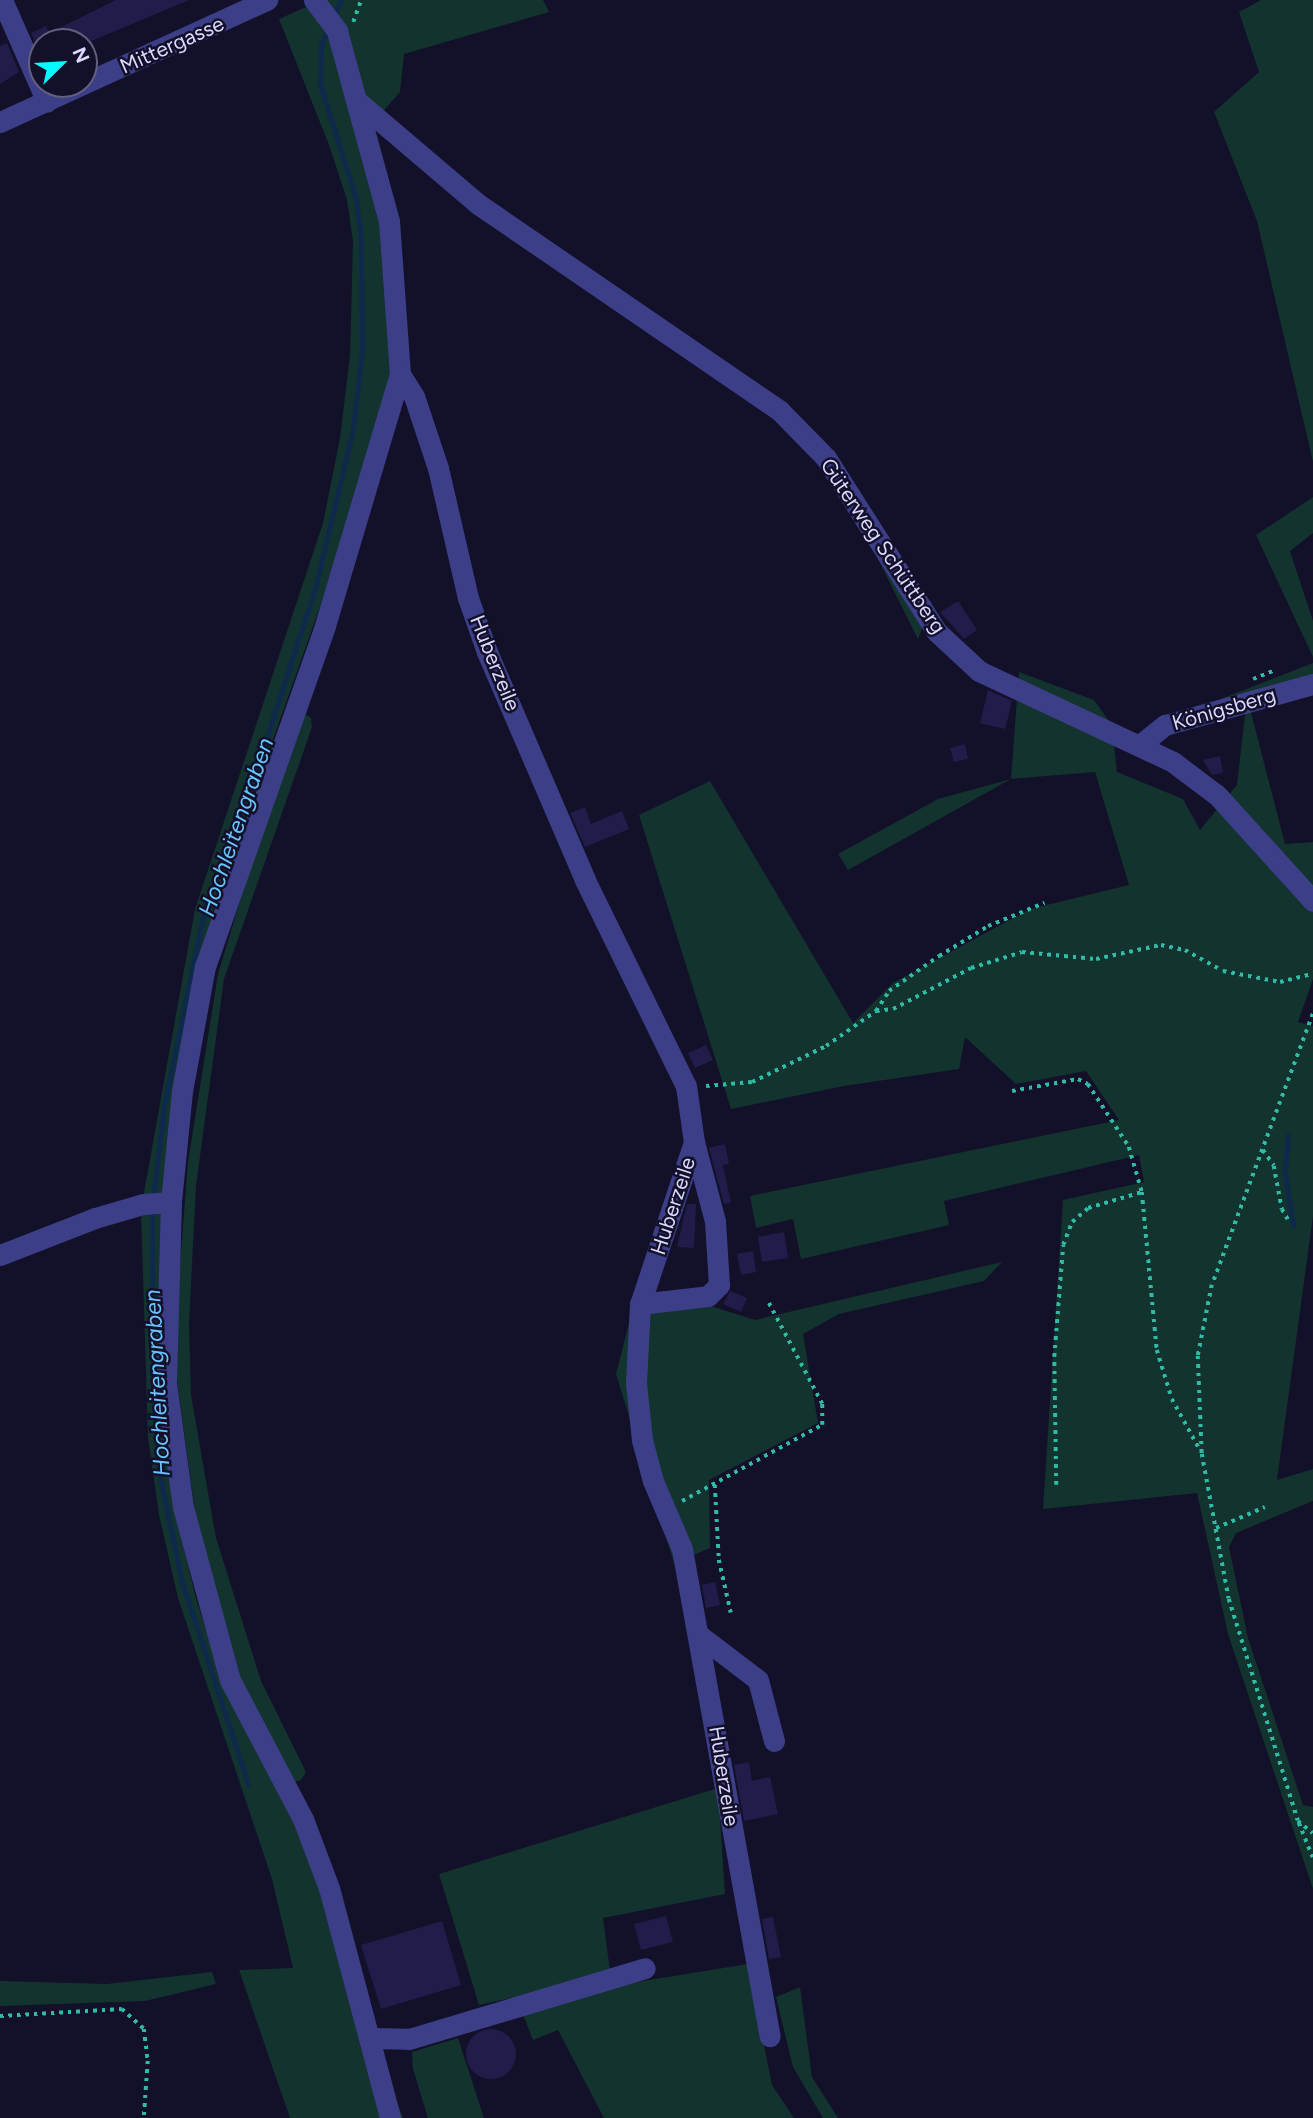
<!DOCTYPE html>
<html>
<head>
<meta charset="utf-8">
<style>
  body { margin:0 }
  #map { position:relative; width:1313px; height:2118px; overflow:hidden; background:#131029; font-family:Figtree,sans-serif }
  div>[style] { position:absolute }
  .green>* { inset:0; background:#13332f }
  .stream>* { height:5px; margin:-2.5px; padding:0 2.5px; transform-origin:2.5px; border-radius:2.5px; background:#0d294c }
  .building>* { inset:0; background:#221c4a }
  .round { border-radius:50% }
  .path>* { height:3.5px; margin-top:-1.75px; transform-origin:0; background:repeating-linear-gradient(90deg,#30bba7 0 3.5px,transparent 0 8.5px) }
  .minor>* { height:21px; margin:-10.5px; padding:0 10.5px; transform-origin:10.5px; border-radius:10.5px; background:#3c3f88 }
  span { translate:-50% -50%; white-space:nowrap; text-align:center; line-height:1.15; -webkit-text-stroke:5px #131029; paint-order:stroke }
  .street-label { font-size:21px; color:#dad8ff }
  .water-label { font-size:23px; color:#67c4fe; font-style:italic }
  .north { position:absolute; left:28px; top:28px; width:70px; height:70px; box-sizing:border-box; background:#131029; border:2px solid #63607f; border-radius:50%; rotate:66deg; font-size:19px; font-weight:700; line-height:28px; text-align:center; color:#dad8ff }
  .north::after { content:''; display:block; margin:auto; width:24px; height:32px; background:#05f9fe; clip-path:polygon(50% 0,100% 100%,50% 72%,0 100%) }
</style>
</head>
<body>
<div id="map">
  <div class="green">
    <div style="clip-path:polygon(307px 0,543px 0,549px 12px,404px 54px,400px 92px,359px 139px,378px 207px,392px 355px,389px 379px,333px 570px,214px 906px,162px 1193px,143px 1198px,195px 909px,323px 523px,340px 438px,350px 355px,353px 241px,347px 200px,329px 145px,279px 19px,306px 7px)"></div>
    <div style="clip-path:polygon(1261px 0,1313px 0,1313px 462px,1257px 221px,1214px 112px,1259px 72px,1239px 12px)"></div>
    <div style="clip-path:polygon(1313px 497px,1313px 533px,1290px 551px,1313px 621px,1313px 657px,1256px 535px)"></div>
    <div style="clip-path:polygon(877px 557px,932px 603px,918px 639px)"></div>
    <div style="clip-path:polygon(1313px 663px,1313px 675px,1247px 697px,1285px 844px,1313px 842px,1313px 979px,1298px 1022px,1313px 1026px,1313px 1216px,1277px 1480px,1313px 1469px,1313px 1501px,1236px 1533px,1229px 1547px,1248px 1638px,1303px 1805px,1313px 1807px,1313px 1889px,1228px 1634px,1197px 1493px,1043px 1509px,1063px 1200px,1144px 1182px,1139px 1155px,944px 1201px,949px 1225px,801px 1259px,793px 1219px,756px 1228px,750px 1196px,1119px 1120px,1086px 1071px,1016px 1084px,965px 1037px,959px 1069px,844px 1086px,731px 1109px,639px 815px,710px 781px,853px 1023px,893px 983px,1030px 909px,1129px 885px,1095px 772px,1011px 779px,848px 870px,838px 854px,938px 799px,1011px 779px,1019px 672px,1094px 700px,1112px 725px,1117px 772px,1183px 799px,1200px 830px,1237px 785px,1247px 697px,1203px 706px)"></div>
    <div style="clip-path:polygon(305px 714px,311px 718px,312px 727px,224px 979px,196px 1186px,189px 1323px,191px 1395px,216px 1538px,261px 1681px,306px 1772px,301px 1780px,293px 1782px,243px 1687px,195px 1512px,176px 1373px,176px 1316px,188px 1162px,218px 974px,259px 838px)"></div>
    <div style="clip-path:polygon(141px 1211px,163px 1214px,177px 1520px,196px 1598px,222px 1682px,285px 1797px,403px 2118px,290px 2118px,239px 1970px,293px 1968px,272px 1879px,178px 1598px,159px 1515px,148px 1438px)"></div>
    <div style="clip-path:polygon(1002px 1262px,984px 1281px,839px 1314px,803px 1334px,818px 1423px,709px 1480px,710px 1548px,674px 1563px,616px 1374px,631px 1315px,704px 1304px,755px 1320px)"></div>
    <div style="clip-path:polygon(718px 1788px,725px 1894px,603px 1918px,612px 1986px,748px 1964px,772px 2085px,794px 2118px,604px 2118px,558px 2030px,533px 2040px,516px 1997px,479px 2005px,439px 1874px)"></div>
    <div style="clip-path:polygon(212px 1972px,216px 1984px,145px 2001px,0 2006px,0 1981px,107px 1984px)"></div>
    <div style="clip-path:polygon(800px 1987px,812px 2077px,838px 2118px,823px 2118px,793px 2067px,776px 1997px)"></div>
    <div style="clip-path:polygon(458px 2038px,484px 2118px,428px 2118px,413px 2069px,412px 2052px)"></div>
  </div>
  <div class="stream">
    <div style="left:334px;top:15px;width:17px;rotate:-65deg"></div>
    <div style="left:1288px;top:1135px;width:38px;rotate:95deg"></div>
    <div style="left:1285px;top:1173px;width:53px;rotate:81.3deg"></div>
    <div style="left:153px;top:1199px;width:94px;rotate:-83.3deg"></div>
    <div style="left:164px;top:1106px;width:208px;rotate:-78.4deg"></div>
    <div style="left:206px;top:902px;width:163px;rotate:-69.6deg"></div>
    <div style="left:263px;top:749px;width:172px;rotate:-72.1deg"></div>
    <div style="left:316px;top:585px;width:161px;rotate:-76.7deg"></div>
    <div style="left:353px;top:428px;width:78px;rotate:-83.3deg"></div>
    <div style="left:362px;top:351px;width:112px;rotate:-90.5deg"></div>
    <div style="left:361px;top:239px;width:40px;rotate:-97.1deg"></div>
    <div style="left:356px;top:199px;width:121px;rotate:-107.4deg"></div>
    <div style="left:320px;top:84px;width:40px;rotate:-88.6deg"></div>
    <div style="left:321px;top:44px;width:19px;rotate:-65deg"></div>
    <div style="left:152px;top:1209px;width:165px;rotate:90deg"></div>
    <div style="left:152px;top:1374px;width:98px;rotate:85.9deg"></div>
    <div style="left:159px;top:1472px;width:112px;rotate:78.2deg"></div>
    <div style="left:182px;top:1582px;width:213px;rotate:71.9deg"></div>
  </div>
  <div class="building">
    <div style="clip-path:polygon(116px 0,189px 0,89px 42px,42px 42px,42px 58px,31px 33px,46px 26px,49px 33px)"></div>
    <div style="clip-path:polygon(7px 43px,19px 72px,0 84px,0 46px)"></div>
    <div style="clip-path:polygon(958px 601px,977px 630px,964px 639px,940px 612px)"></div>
    <div style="clip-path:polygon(988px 690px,1012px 701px,1005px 729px,980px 723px)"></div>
    <div style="clip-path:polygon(965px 744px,968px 759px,954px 762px,950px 748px)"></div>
    <div style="clip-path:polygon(1220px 756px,1223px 773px,1212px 775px,1203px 760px)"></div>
    <div style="clip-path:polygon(585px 807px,591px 824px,622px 811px,629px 829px,585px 847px,570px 813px)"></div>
    <div style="clip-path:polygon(706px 1045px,713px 1060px,695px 1068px,688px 1053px)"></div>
    <div style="clip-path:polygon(725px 1144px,729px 1164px,723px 1165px,731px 1203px,724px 1204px,709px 1148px)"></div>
    <div style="clip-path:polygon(687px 1204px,696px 1204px,694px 1248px,677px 1247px)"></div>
    <div style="clip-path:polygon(784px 1232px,788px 1258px,762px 1262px,758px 1237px)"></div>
    <div style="clip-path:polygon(753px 1251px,756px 1272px,741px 1275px,737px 1254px)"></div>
    <div style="clip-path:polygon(730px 1291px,747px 1298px,741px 1312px,723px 1304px)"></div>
    <div style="clip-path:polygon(715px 1582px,720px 1605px,706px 1608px,702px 1585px)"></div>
    <div style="clip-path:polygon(749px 1762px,752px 1781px,770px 1777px,778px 1814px,744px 1821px,734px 1765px)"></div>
    <div style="clip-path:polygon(666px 1916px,673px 1942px,641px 1950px,634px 1924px)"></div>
    <div style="clip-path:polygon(773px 1917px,781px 1957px,769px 1959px,762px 1919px)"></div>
    <div style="clip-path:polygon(442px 1921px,461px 1985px,381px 2009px,361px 1945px)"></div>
    <div class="round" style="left:466px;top:2029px;width:50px;height:50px"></div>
  </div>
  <div class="path">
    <div style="left:353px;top:22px;width:23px;rotate:-70deg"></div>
    <div style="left:1253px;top:679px;width:24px;rotate:-22deg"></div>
    <div style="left:876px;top:1011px;width:17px;rotate:-7deg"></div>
    <div style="left:893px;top:1009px;width:88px;rotate:-27.7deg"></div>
    <div style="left:971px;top:968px;width:53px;rotate:-17.4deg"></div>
    <div style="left:1022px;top:952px;width:74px;rotate:5.4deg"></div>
    <div style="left:1096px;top:959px;width:66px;rotate:-12.2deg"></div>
    <div style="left:1161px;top:945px;width:25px;rotate:12deg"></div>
    <div style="left:1185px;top:950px;width:43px;rotate:28.9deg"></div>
    <div style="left:1223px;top:971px;width:58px;rotate:10.9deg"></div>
    <div style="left:1280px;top:982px;width:34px;rotate:-14deg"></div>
    <div style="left:1313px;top:1014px;width:289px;rotate:110.4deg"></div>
    <div style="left:1212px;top:1285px;width:72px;rotate:101.2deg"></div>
    <div style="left:1198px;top:1356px;width:98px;rotate:87.7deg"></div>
    <div style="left:1202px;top:1454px;width:147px;rotate:79.5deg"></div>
    <div style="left:1229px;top:1599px;width:232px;rotate:72.7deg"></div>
    <div style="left:1298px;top:1821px;width:19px;rotate:39deg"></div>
    <div style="left:706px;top:1086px;width:46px;rotate:-5deg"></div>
    <div style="left:752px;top:1082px;width:82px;rotate:-25.9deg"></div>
    <div style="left:826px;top:1046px;width:61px;rotate:-35deg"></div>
    <div style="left:876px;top:1011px;width:24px;rotate:-57deg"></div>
    <div style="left:889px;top:991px;width:61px;rotate:-35deg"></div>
    <div style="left:939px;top:956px;width:57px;rotate:-31.5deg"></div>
    <div style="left:988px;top:926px;width:61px;rotate:-22.3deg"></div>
    <div style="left:1012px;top:1091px;width:67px;rotate:-10.3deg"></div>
    <div style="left:1078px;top:1079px;width:11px;rotate:27deg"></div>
    <div style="left:1088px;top:1084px;width:75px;rotate:56.9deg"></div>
    <div style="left:1129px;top:1147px;width:47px;rotate:73.9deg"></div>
    <div style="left:1142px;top:1192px;width:159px;rotate:84.6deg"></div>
    <div style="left:1157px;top:1350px;width:51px;rotate:73deg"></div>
    <div style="left:1172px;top:1399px;width:60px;rotate:61.3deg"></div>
    <div style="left:1263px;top:1150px;width:19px;rotate:55deg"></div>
    <div style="left:1274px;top:1166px;width:44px;rotate:79.5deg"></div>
    <div style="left:1282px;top:1209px;width:16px;rotate:60deg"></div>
    <div style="left:715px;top:1485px;width:75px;rotate:86.9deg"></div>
    <div style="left:719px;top:1560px;width:54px;rotate:77.2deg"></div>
    <div style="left:1056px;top:1485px;width:128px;rotate:-90.9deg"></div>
    <div style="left:1054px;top:1357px;width:112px;rotate:-85.4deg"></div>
    <div style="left:1063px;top:1245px;width:25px;rotate:-69deg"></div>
    <div style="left:1072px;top:1222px;width:21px;rotate:-41deg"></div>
    <div style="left:1088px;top:1208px;width:56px;rotate:-16.5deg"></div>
    <div style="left:682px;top:1501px;width:159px;rotate:-28.5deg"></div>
    <div style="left:822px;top:1425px;width:21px;rotate:-90deg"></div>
    <div style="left:822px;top:1404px;width:115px;rotate:-117.9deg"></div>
    <div style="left:1216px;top:1528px;width:53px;rotate:-23.2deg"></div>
    <div style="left:1299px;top:1823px;width:37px;rotate:68deg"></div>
    <div style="left:0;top:2016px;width:122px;rotate:-3.3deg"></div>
    <div style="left:122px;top:2009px;width:30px;rotate:42deg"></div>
    <div style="left:144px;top:2029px;width:32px;rotate:83deg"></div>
    <div style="left:148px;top:2061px;width:57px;rotate:94deg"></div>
  </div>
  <div class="minor">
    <div style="left:2px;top:0;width:111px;rotate:66.2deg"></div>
    <div style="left:314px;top:0;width:39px;rotate:53deg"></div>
    <div style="left:337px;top:31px;width:197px;rotate:74.7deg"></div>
    <div style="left:389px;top:221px;width:153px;rotate:85.9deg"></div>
    <div style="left:400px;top:374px;width:263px;rotate:106.6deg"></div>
    <div style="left:325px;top:626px;width:361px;rotate:109.4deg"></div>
    <div style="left:205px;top:966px;width:127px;rotate:100.4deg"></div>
    <div style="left:182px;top:1091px;width:112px;rotate:95.7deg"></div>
    <div style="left:171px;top:1202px;width:181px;rotate:91.6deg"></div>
    <div style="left:166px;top:1383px;width:125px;rotate:82.2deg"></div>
    <div style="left:183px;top:1507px;width:179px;rotate:74.8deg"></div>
    <div style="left:230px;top:1680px;width:157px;rotate:62.3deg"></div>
    <div style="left:303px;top:1819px;width:74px;rotate:69.4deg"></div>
    <div style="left:329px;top:1888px;width:238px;rotate:75.1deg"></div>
    <div style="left:357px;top:101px;width:159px;rotate:40.4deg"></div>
    <div style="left:478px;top:204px;width:366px;rotate:34.4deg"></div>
    <div style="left:780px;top:411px;width:66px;rotate:45.6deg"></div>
    <div style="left:826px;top:458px;width:206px;rotate:57.5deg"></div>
    <div style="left:937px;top:632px;width:57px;rotate:42.9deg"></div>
    <div style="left:979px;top:671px;width:214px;rotate:25.1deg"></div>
    <div style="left:1173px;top:762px;width:55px;rotate:36.9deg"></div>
    <div style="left:1217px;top:795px;width:143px;rotate:47.8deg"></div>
    <div style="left:0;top:122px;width:294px;rotate:-24.6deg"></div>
    <div style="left:400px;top:374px;width:26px;rotate:58deg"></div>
    <div style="left:414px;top:396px;width:76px;rotate:71.6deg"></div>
    <div style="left:438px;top:468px;width:133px;rotate:77deg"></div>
    <div style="left:468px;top:598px;width:57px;rotate:70.6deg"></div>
    <div style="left:487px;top:652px;width:248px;rotate:66.7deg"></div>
    <div style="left:585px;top:880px;width:229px;rotate:63.9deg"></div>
    <div style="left:686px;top:1086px;width:57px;rotate:81.9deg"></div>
    <div style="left:694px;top:1142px;width:171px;rotate:108.4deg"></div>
    <div style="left:640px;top:1304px;width:79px;rotate:92.9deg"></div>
    <div style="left:636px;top:1383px;width:57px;rotate:84deg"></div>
    <div style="left:642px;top:1440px;width:42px;rotate:75deg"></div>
    <div style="left:653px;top:1481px;width:74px;rotate:66.9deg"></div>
    <div style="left:682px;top:1549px;width:495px;rotate:79.8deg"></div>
    <div style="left:1140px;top:745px;width:32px;rotate:-39deg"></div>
    <div style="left:1165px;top:725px;width:154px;rotate:-15.5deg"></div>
    <div style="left:0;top:1255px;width:102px;rotate:-21.3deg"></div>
    <div style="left:95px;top:1218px;width:50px;rotate:-16.3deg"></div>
    <div style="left:143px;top:1204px;width:28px;rotate:-4deg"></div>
    <div style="left:640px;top:1304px;width:68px;rotate:-6.7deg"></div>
    <div style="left:708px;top:1296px;width:16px;rotate:-45deg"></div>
    <div style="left:719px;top:1285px;width:64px;rotate:-93.6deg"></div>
    <div style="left:715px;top:1221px;width:82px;rotate:-104.9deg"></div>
    <div style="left:699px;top:1635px;width:74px;rotate:37.3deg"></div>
    <div style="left:758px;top:1680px;width:63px;rotate:75.3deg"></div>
    <div style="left:370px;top:2038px;width:39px;rotate:1deg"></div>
    <div style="left:409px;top:2039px;width:246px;rotate:-16.7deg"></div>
  </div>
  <div class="street-label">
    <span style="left:172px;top:45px;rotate:-24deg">Mittergasse</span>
    <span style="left:883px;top:546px;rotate:56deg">Güterweg Schüttberg</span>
    <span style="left:495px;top:663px;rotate:68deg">Huberzeile</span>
    <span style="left:1224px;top:709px;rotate:-16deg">Königsberg</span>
    <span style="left:673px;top:1206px;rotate:-72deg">Huberzeile</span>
    <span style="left:724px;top:1776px;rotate:81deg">Huberzeile</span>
  </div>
  <div class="water-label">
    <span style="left:236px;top:827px;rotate:-71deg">Hochleitengraben</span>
    <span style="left:157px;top:1383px;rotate:-93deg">Hochleitengraben</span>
  </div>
  <div class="north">N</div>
</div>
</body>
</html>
